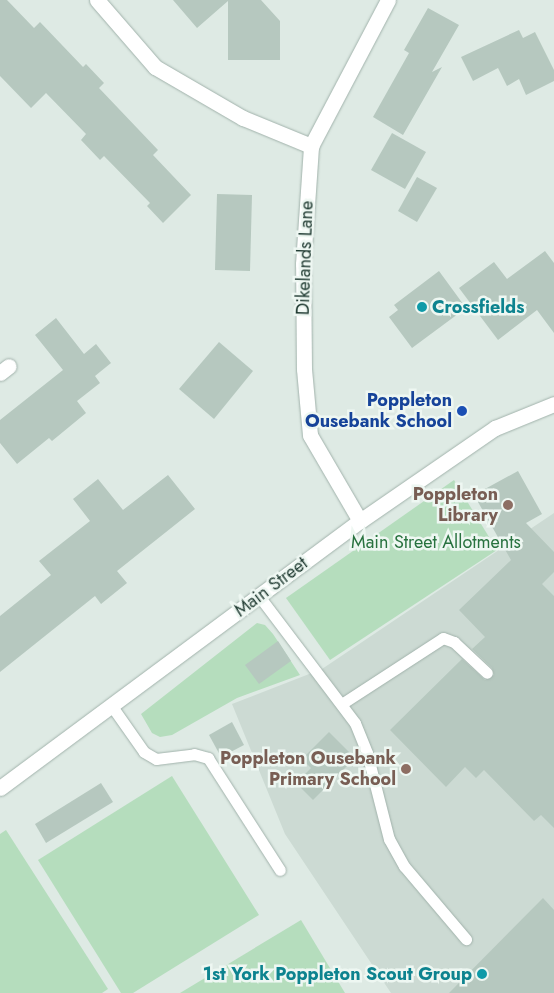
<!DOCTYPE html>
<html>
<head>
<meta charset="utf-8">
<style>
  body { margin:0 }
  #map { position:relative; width:554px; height:993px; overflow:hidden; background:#deeae4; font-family:Jost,sans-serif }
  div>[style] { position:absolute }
  .built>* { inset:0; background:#ccdad3 }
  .green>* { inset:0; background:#b5ddbd }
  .building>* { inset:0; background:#b6c8bf }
  .roads { filter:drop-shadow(0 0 1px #a1b2ab) drop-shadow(0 0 1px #a1b2ab) }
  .service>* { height:11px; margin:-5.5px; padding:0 5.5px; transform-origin:5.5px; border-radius:5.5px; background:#fff }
  .minor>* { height:15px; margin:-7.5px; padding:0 7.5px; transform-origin:7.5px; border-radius:7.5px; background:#fff }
  .tertiary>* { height:15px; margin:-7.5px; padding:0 7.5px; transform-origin:7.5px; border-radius:7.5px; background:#fff }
  .dots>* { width:14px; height:14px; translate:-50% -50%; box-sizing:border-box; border:2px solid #eef7f2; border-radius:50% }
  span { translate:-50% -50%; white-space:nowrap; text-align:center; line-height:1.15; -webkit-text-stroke:5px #eef7f2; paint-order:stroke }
  .street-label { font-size:18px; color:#1f3a31 }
  .culture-label { font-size:18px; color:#0d838f; font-weight:700 }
  .left { translate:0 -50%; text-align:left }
  .right { translate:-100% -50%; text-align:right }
  .transit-label { font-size:18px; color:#164399; font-weight:700 }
  .education-label { font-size:18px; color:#785e54; font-weight:700 }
  .park-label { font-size:18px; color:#28723f }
</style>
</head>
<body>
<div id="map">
  <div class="built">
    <div style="clip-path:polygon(554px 513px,554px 993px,391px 993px,285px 834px,232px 704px,322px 669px)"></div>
  </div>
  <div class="green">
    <div style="clip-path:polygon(454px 480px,497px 550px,330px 660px,286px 598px)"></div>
    <div style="clip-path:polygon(257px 623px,265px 625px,273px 634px,300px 675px,237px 698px,172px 735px,160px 737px,152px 733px,141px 714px)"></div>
    <div style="clip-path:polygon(172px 776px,259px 915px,133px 993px,121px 993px,38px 860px)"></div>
    <div style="clip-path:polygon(6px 830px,108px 989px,102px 993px,0 993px,0 834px)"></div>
    <div style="clip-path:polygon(301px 920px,345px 993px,180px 993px)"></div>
  </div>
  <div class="building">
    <div style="clip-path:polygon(0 0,7px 0,34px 28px,40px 22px,83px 67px,86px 64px,104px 83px,99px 88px,158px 150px,153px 155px,191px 195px,163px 223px,147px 206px,150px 203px,104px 156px,100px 160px,81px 140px,86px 134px,46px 93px,31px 108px,0 76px)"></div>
    <div style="clip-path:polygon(173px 0,261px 0,280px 21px,280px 60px,228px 60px,228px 1px,197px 28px)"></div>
    <div style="clip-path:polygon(428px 8px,459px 25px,432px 72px,442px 67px,403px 135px,373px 117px,409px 53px,404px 50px)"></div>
    <div style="clip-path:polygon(519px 30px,523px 38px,535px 32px,554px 70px,554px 81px,526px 95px,519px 79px,507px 86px,498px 68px,473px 81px,461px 57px)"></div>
    <div style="clip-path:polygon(392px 133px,426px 152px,405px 189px,371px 170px)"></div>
    <div style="clip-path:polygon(417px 177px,437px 188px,417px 222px,398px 211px)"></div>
    <div style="clip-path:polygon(217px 194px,252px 195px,250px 271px,215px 270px)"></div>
    <div style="clip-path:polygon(545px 251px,554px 263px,554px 333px,537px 310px,498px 340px,459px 288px,494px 262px,507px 279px)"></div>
    <div style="clip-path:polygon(439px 271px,466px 308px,412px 348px,389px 317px,398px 310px,394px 305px)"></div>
    <div style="clip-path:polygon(56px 318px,84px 354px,96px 344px,111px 363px,95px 376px,100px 383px,77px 401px,86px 413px,52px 441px,49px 438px,17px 464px,0 443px,0 420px,63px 370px,35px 335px)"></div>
    <div style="clip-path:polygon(219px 342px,253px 371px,214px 419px,179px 389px)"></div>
    <div style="clip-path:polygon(518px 471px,542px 514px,526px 523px,554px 552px,554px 572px,542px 584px,554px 596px,554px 828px,541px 815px,534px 821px,484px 770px,476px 778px,465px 767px,446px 787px,390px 730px,462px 659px,485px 680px,494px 675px,492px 668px,472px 649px,485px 637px,459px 610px,511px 560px,474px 495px)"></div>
    <div style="clip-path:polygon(168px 475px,195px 509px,117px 571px,127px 583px,101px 604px,95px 596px,0 672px,0 616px,51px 575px,39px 561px,90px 521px,73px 499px,98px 479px,123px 510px)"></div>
    <div style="clip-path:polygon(278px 641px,291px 661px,259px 684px,245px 665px)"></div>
    <div style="clip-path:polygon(232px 722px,244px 745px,221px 757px,209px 735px)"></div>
    <div style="clip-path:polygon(329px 732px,355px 758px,313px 800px,296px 783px,311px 768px,302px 759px)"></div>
    <div style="clip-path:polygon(101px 783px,113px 802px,46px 843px,35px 824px)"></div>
    <div style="clip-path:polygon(543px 898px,554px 910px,554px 993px,449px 993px)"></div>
  </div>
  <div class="roads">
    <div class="service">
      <div style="left:259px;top:596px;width:159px;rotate:52.9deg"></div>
      <div style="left:355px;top:723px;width:32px;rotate:68deg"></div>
      <div style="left:367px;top:753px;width:89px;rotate:75.7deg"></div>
      <div style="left:389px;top:839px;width:31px;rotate:61deg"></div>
      <div style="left:404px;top:866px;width:96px;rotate:49.7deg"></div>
      <div style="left:343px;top:703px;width:119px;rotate:-33deg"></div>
      <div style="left:443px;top:638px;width:12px;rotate:20deg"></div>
      <div style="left:454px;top:642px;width:45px;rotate:43.2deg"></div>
      <div style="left:111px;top:705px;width:57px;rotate:54.9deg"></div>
      <div style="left:144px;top:752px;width:14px;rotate:30deg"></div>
      <div style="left:156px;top:759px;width:38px;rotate:-7deg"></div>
      <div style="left:194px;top:754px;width:15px;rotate:16deg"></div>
      <div style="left:208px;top:758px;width:133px;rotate:57.3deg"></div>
    </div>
    <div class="minor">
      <div style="left:97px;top:0;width:89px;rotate:49.1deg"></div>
      <div style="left:155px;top:67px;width:102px;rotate:30.1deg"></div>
      <div style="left:243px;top:118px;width:74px;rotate:22.4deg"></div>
      <div style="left:0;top:373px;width:11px;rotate:-38deg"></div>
      <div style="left:360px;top:521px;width:99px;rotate:-120.2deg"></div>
      <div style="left:310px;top:435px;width:66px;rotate:-95.2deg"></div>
      <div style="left:304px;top:369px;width:105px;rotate:-90.5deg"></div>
      <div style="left:303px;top:264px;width:118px;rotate:-86.1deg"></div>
      <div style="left:311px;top:146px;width:165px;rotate:-62.2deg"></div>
    </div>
    <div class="tertiary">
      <div style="left:0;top:788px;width:448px;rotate:-36.6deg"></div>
      <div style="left:360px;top:521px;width:164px;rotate:-34.6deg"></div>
      <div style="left:495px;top:428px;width:64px;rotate:-22.1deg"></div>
    </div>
  </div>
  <div class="dots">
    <div style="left:422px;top:307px;background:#0f9aa8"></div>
    <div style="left:462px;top:411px;background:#1a4fb4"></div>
    <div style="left:508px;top:505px;background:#8d6e63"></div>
    <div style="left:406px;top:769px;background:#8d6e63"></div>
    <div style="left:482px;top:974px;background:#0f9aa8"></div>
  </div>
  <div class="street-label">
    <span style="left:305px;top:258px;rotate:-88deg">Dikelands Lane</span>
    <span style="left:271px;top:587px;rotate:-37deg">Main Street</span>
  </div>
  <div class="culture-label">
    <span class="left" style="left:432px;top:307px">Crossfields</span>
    <span class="right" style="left:472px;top:974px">1st York Poppleton Scout Group</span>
  </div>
  <div class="transit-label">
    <span class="right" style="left:452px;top:411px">Poppleton<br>Ousebank School</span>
  </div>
  <div class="education-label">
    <span class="right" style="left:498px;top:505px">Poppleton<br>Library</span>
    <span class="right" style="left:396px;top:769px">Poppleton Ousebank<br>Primary School</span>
  </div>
  <div class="park-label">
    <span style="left:436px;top:542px">Main Street Allotments</span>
  </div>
</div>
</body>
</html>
